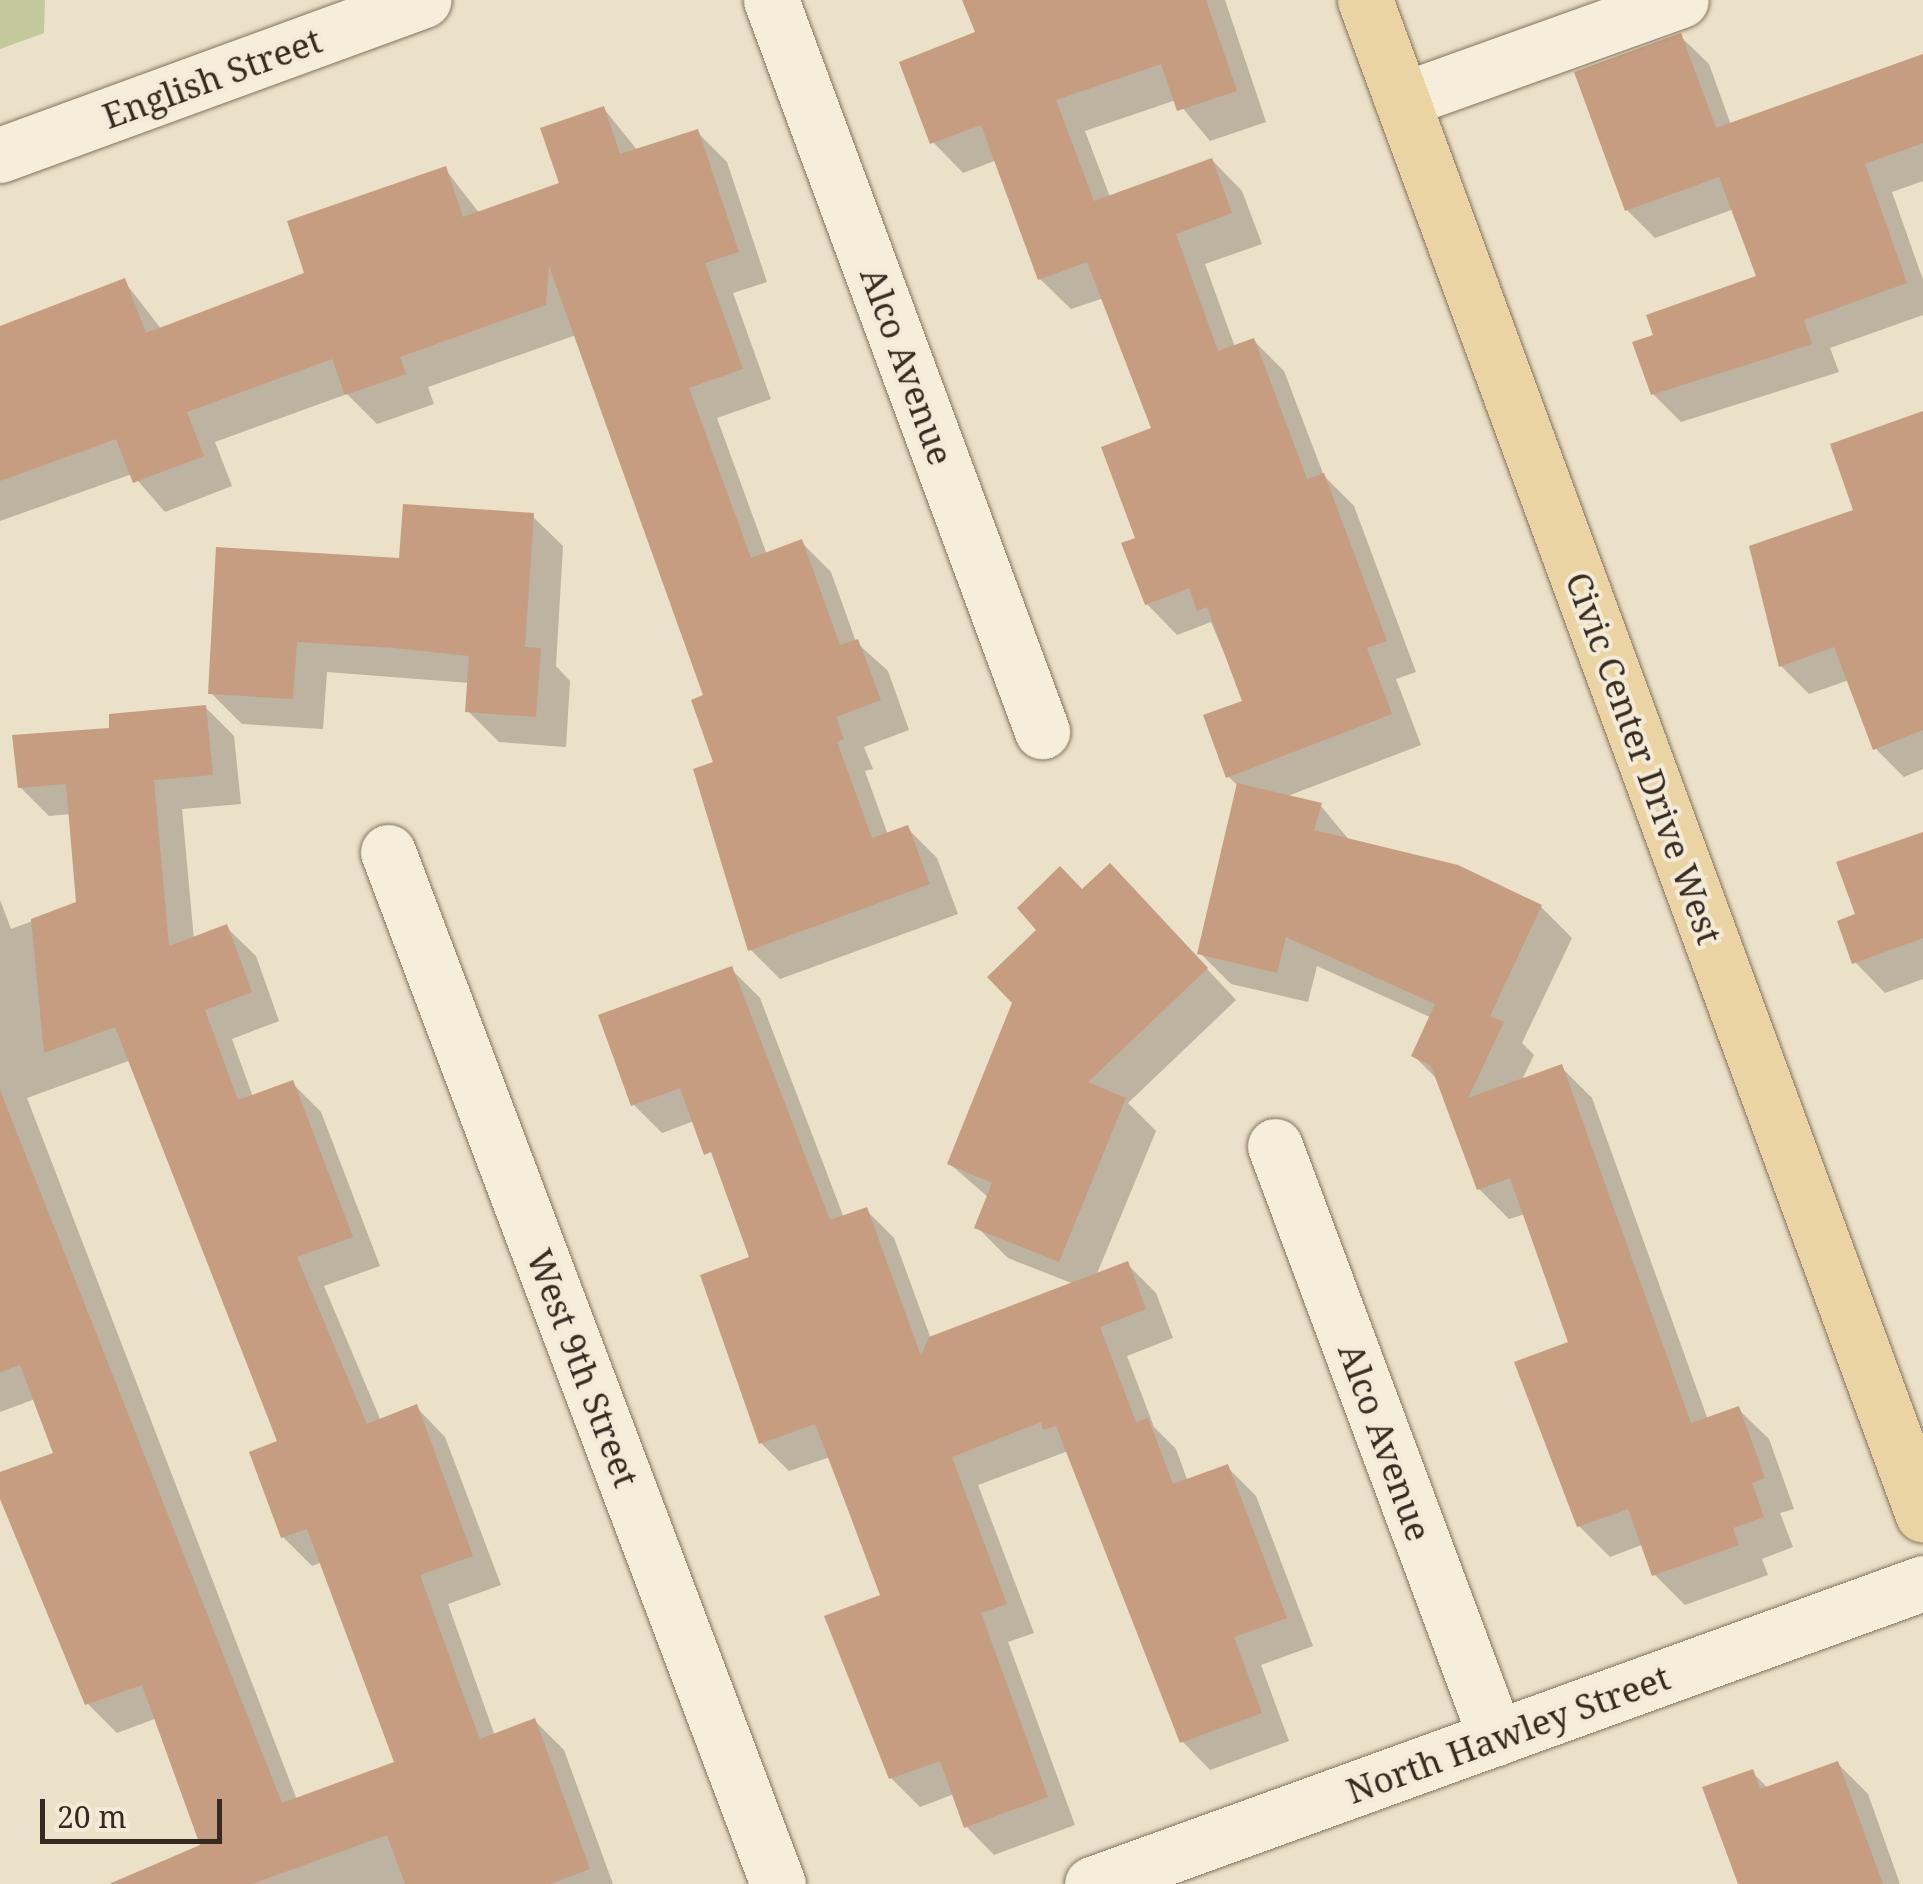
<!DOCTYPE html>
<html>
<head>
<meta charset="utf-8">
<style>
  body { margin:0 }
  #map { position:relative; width:1923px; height:1884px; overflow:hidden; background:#ebe0c8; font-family:"Noto Serif",serif }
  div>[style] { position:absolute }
  .green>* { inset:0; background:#c4c89d }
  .shadow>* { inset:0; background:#0003 }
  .building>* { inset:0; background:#c69d81 }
  .roads { filter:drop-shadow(0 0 2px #85735e) drop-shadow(0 0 2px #85735e) }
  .minor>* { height:55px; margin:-27.5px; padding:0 27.5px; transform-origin:27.5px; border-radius:27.5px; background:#f6eedb }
  .major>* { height:55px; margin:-27.5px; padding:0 27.5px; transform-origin:27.5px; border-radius:27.5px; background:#ead4a3 }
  span { translate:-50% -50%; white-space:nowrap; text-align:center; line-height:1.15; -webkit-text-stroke:8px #f3ebd7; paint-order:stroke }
  .street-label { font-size:35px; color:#372b21 }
  .scale { position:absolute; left:40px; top:1799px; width:182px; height:45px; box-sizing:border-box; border:5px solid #372b21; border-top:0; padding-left:12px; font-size:30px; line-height:35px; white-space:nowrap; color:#372b21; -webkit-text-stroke:8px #f3ebd7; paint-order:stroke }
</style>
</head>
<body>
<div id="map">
  <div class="green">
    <div style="clip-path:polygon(0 0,45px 0,44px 33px,0 49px)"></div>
  </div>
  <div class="shadow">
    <div style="clip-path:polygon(965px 0,1225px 0,1266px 122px,1210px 141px,1176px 100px,1085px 131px,1110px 197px,1212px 160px,1242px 191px,1262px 244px,1205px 264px,1235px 347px,1254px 341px,1284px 371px,1324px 476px,1354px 506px,1416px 672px,1396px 679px,1421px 745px,1285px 797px,1320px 805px,1350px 841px,1457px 867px,1541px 907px,1572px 938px,1522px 1043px,1534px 1055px,1521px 1082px,1561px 1067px,1592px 1098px,1708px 1420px,1738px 1409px,1769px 1439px,1794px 1509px,1780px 1513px,1793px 1547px,1762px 1559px,1768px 1575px,1685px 1605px,1655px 1575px,1644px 1544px,1610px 1557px,1579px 1526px,1572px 1344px,1525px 1214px,1509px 1219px,1479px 1189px,1440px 1082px,1414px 1056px,1432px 1018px,1317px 966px,1308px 1002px,1231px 984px,1200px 953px,1239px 787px,1228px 776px,1245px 702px,1211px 622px,1177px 635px,1147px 604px,1139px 539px,1154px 430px,1104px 298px,1071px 309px,1040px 279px,997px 160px,963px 173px,933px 142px,978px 34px)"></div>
    <div style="clip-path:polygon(1680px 36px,1709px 64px,1731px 125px,1923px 55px,1923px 181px,1892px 192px,1923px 280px,1923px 315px,1830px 348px,1839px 372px,1681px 422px,1653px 394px,1656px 337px,1759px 278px,1734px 209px,1655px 238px,1627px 210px)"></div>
    <div style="clip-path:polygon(604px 109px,638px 151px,697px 132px,727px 162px,767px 282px,733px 293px,771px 399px,717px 418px,767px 555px,801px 542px,831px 572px,856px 642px,888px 671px,909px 730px,864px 747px,873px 769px,865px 771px,888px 835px,907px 828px,937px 858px,958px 914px,780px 979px,750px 949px,706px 697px,576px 335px,428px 387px,434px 404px,377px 424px,347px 394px,215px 442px,232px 486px,165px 512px,132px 474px,0 521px,0 328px,124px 281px,162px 330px,307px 275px,445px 169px,480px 214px,562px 185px)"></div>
    <div style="clip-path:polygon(1923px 413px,1923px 769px,1904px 777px,1875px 748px,1849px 680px,1809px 694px,1781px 666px,1857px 511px)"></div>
    <div style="clip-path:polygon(532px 516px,563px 546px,556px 666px,570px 681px,566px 747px,499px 742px,468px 711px,470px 683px,327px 672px,323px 729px,242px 724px,211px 693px,402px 561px)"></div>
    <div style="clip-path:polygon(evenodd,205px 707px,234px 736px,241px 804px,182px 809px,194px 940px,226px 927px,256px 956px,279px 1021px,232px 1039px,253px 1097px,292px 1083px,321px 1112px,380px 1266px,324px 1286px,381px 1421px,416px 1407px,445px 1437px,501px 1585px,448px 1604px,495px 1736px,535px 1721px,564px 1750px,613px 1884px,157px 1884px,204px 1846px,157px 1718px,117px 1733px,88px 1704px,0 1491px,0 1475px,56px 1454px,35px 1399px,0 1412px,0 900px,11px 929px,79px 904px,71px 814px,49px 816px,20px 787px,112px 730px,205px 707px,131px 1060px,280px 1443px,283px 1537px,312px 1566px,322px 1562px,398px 1764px,297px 1800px,27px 1098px,131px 1060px)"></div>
    <div style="clip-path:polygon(1923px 836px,1923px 979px,1885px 993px,1855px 962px,1858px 916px)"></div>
    <div style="clip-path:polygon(1082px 892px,1140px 897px,1236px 1000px,1128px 1103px,1156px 1131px,1096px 1276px,1127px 1264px,1156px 1293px,1173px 1338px,1127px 1356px,1154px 1427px,1176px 1449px,1188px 1482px,1227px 1467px,1256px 1496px,1313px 1646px,1261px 1665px,1289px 1741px,1210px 1770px,1182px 1741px,1068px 1451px,978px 1485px,1034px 1633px,1008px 1642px,1075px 1825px,994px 1855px,966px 1826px,954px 1794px,920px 1807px,891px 1778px,883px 1596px,830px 1457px,789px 1471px,761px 1443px,753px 1258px,720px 1167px,694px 1121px,662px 1133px,634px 1105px,731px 969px,760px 998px,844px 1218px,866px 1210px,894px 1238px,931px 1339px,1074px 1284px,1008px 1258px,977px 1227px,989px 1198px,950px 1164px)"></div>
    <div style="clip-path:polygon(1837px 1763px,1868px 1794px,1900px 1884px,1740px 1884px,1752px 1772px,1768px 1788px)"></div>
  </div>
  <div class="building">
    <div style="clip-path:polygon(962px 0,1206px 0,1237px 91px,1177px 111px,1161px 64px,1056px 100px,1094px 201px,1212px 158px,1232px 213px,1176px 234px,1218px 351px,1254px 338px,1307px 479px,1324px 473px,1387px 641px,1367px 648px,1392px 714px,1226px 778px,1203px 715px,1242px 701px,1207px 607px,1197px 611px,1189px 588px,1145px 605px,1121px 543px,1135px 538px,1101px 447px,1151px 428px,1087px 262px,1038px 280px,981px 125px,930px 144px,899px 62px,975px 32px)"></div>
    <div style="clip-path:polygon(1681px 33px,1716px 128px,1923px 54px,1923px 143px,1865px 164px,1907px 283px,1804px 320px,1812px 344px,1651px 395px,1632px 342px,1653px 335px,1646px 315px,1756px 276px,1719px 177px,1625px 211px,1574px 72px)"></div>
    <div style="clip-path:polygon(604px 106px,620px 154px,698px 129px,739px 252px,705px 263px,743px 369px,689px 388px,751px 558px,802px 539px,840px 645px,858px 639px,881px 700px,836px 717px,844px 739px,837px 742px,872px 838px,908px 825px,930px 884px,748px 951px,693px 769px,713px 762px,691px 700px,703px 695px,549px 266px,546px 305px,400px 357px,406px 374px,345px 395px,332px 359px,187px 412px,204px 456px,133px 483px,116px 439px,0 481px,0 326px,125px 278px,146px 333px,304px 273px,287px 221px,446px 166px,463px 217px,559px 183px,540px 128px)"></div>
    <div style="clip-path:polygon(1923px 411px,1923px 730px,1873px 750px,1834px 647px,1779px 667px,1749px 546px,1853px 510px,1830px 444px)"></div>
    <div style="clip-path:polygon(403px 504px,534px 513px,525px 647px,541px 648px,536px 717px,465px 712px,469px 656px,394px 648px,297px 642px,293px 699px,208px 694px,216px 547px,399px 558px)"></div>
    <div style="clip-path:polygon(206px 705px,213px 775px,154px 780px,169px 946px,227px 924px,252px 992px,205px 1010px,238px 1100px,293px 1080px,353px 1237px,297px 1257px,367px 1424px,417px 1404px,473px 1556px,420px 1575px,463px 1694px,480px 1739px,535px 1718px,590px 1869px,550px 1884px,405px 1884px,387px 1835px,252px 1884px,109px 1884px,200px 1845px,142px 1685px,85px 1705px,0 1499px,0 1472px,53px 1453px,20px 1365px,0 1372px,0 1090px,282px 1803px,394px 1762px,307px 1529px,281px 1538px,249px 1452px,277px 1441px,115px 1027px,44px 1053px,31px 919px,76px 902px,66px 784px,18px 788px,12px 735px,109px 728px,109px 714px)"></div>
    <div style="clip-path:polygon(1237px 783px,1322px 803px,1314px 830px,1458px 865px,1542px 905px,1490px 1016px,1504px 1022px,1468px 1098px,1562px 1064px,1691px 1423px,1739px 1406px,1765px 1478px,1752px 1483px,1764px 1517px,1733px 1528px,1739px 1545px,1652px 1576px,1628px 1509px,1577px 1527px,1514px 1362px,1568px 1342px,1510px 1178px,1477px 1190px,1431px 1066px,1411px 1056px,1435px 1004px,1286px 937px,1277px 973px,1197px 954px)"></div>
    <div style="clip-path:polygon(1923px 832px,1923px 938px,1852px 964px,1837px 921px,1855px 914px,1836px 862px)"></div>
    <div style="clip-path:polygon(1110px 863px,1208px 968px,1088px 1082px,1126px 1098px,1059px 1262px,974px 1228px,992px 1183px,947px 1164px,1012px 1003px,987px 977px,1036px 930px,1017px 908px,1060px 866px,1082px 889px)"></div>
    <div style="clip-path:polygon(732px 966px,830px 1220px,867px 1207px,921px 1356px,929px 1337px,1128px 1261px,1146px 1309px,1100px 1327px,1136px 1422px,1148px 1418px,1173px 1484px,1228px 1464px,1287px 1618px,1234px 1637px,1262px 1713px,1180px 1743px,1056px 1426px,1043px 1430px,1041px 1422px,952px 1457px,1007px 1604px,981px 1613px,1048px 1797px,964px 1828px,940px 1761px,889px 1779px,824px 1616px,880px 1595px,842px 1494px,815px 1424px,759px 1444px,700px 1275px,749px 1257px,711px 1152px,704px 1155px,680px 1088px,631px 1106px,598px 1015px)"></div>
    <div style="clip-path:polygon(1838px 1761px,1883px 1884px,1738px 1884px,1702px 1787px,1753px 1769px,1760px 1789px)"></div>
  </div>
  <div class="roads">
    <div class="minor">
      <div style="left:771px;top:0;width:780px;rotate:69.66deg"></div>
      <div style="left:1402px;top:100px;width:296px;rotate:-19.7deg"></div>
      <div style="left:0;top:155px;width:451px;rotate:-20.1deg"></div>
      <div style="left:388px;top:852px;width:1103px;rotate:69.3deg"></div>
      <div style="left:1275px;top:1146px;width:632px;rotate:69.53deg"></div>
      <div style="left:1092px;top:1884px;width:884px;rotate:-19.91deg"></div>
    </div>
    <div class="major">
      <div style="left:1365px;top:0;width:1614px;rotate:69.78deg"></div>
    </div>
  </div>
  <div class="street-label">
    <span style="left:212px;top:78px;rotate:-20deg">English Street</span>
    <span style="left:907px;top:366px;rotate:70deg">Alco Avenue</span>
    <span style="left:1644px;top:758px;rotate:70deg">Civic Center Drive West</span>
    <span style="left:583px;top:1368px;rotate:69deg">West 9th Street</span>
    <span style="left:1385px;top:1442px;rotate:70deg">Alco Avenue</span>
    <span style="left:1508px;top:1734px;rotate:-20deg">North Hawley Street</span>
  </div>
  <div class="scale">20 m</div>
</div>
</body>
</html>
